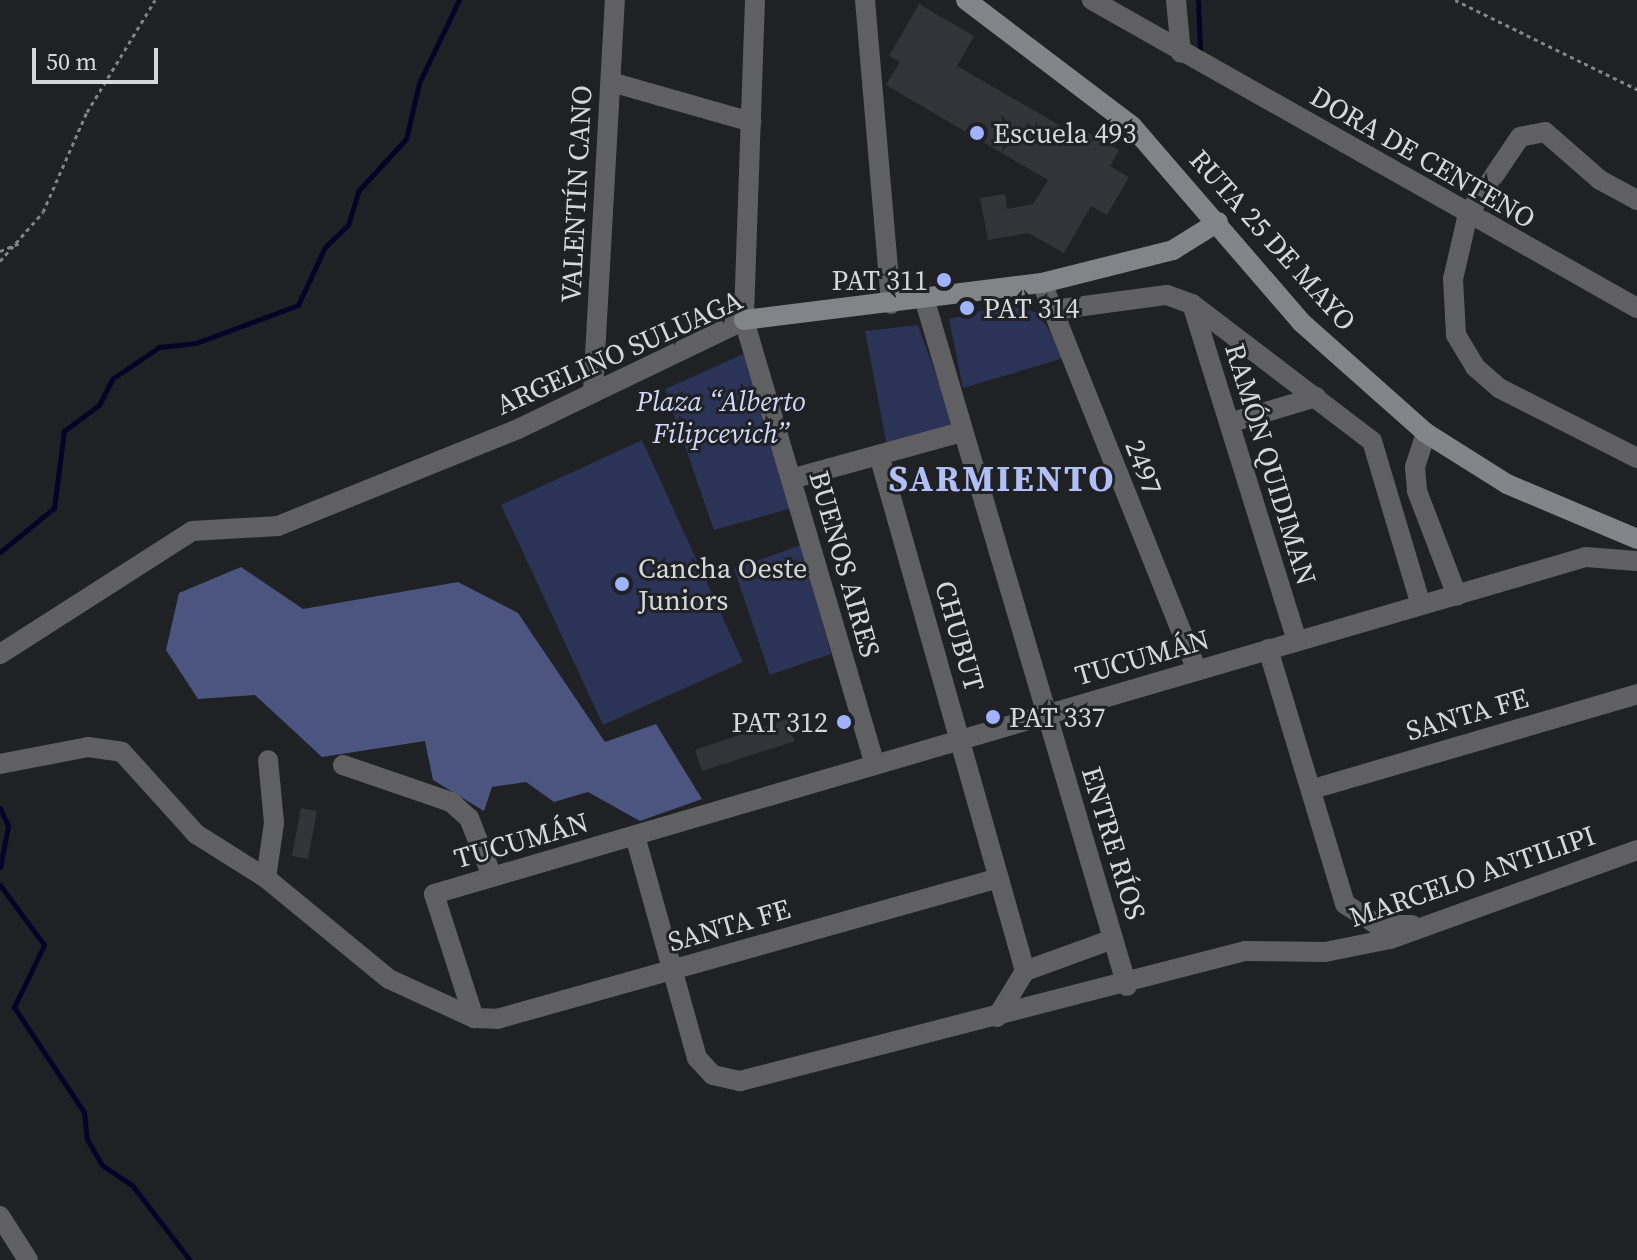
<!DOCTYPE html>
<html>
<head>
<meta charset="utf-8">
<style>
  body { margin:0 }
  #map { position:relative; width:1637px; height:1260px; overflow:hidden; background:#1f2125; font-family:"Source Serif 4",serif }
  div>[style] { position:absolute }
  .green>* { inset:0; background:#2b3356 }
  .forest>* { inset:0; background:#4b5580 }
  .stream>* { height:5px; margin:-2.5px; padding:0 2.5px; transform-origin:2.5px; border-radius:2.5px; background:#040427 }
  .building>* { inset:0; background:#323439 }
  .path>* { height:3px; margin-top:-1.5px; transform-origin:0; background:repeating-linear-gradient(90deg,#838488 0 4px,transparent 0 8px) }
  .street>* { height:20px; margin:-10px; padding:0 10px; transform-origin:10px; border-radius:10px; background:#606063 }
  .secondary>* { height:20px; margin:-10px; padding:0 10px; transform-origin:10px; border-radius:10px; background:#838489 }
  .dots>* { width:22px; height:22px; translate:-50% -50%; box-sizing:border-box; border:4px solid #1f2125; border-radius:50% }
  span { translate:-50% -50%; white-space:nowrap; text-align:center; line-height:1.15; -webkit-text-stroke:6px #1f2125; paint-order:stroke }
  .poi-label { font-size:28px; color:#d6d7da }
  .left { translate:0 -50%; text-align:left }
  .right { translate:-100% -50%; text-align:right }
  .street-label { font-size:28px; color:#d6d7da }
  .park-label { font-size:28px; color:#d1d9f6; font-style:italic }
  .district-label { font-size:36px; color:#b1bff7; font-weight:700; letter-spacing:2px }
  .scale { position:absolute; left:32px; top:48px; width:126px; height:36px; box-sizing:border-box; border:4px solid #d6d7da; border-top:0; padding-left:10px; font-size:24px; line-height:28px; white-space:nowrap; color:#d6d7da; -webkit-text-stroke:6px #1f2125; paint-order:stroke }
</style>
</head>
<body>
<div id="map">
  <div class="green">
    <div style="clip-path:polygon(1005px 305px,1040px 313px,1064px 358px,963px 388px,949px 319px)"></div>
    <div style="clip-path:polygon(918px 325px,955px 428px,887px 446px,865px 331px)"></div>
    <div style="clip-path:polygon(748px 352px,792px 508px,714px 530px,665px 389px)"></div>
    <div style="clip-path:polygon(642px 440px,743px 662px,603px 725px,501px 505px)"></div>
    <div style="clip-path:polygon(801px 545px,831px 654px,770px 675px,734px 569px)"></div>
  </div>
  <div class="forest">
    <div style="clip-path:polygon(241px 567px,303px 609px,458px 582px,518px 613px,605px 742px,656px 724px,702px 799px,640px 821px,588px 792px,554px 802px,526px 782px,492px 787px,484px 811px,433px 780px,425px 741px,322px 757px,255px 695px,198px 699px,166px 650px,179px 593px)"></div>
  </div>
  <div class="stream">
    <div style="left:1198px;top:0;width:50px;rotate:87.7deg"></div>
    <div style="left:0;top:552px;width:70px;rotate:-39.2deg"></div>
    <div style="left:54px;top:508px;width:78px;rotate:-82.6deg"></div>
    <div style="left:64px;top:431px;width:44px;rotate:-36.6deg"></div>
    <div style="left:99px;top:405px;width:29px;rotate:-63deg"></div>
    <div style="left:112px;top:379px;width:57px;rotate:-34.2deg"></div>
    <div style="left:159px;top:347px;width:37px;rotate:-6deg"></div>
    <div style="left:196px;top:343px;width:109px;rotate:-20.4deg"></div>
    <div style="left:298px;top:305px;width:64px;rotate:-65deg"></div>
    <div style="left:325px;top:247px;width:32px;rotate:-44deg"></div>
    <div style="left:348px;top:225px;width:37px;rotate:-73deg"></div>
    <div style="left:359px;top:190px;width:69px;rotate:-47.3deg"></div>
    <div style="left:406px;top:139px;width:57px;rotate:-76.9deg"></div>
    <div style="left:419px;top:83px;width:92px;rotate:-64.3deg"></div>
    <div style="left:0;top:808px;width:20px;rotate:66deg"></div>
    <div style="left:8px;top:826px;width:42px;rotate:101deg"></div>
    <div style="left:0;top:885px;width:74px;rotate:53.7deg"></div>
    <div style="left:44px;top:945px;width:69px;rotate:115.8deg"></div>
    <div style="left:14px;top:1007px;width:126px;rotate:56.3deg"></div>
    <div style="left:84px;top:1112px;width:27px;rotate:84deg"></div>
    <div style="left:87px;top:1139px;width:30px;rotate:60deg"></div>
    <div style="left:102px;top:1165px;width:36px;rotate:34deg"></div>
    <div style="left:132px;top:1185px;width:95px;rotate:52.3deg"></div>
  </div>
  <div class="building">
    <div style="clip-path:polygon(919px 4px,974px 36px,957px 66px,1080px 137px,1084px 130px,1119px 150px,1110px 166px,1129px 177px,1107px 215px,1091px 206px,1064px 253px,1028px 233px,988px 240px,980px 198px,1005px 194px,1007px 209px,1033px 204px,1048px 180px,886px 85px,900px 62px,889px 56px)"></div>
    <div style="clip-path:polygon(787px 719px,795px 741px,702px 771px,695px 750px)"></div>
    <div style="clip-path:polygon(301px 808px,317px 811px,308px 859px,292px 856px)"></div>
  </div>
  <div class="path">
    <div style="left:1455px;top:0;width:203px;rotate:26.1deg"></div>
    <div style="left:0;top:251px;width:24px;rotate:-22deg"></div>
    <div style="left:0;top:261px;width:65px;rotate:-48.7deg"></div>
    <div style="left:43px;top:212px;width:109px;rotate:-66.3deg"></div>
    <div style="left:87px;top:112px;width:131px;rotate:-58.7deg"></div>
  </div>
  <div class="street">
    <div style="left:755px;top:0;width:320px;rotate:92deg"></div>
    <div style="left:744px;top:320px;width:462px;rotate:73.6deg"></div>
    <div style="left:865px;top:0;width:305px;rotate:85.1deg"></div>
    <div style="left:1092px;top:0;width:626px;rotate:29.47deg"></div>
    <div style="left:1176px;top:0;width:53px;rotate:84.6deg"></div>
    <div style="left:611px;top:82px;width:146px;rotate:15.9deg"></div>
    <div style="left:1637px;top:200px;width:42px;rotate:-151.6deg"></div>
    <div style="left:1600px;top:180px;width:73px;rotate:-138.9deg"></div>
    <div style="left:1545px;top:132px;width:25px;rotate:169deg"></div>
    <div style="left:1520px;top:137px;width:93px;rotate:124deg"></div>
    <div style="left:1468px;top:214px;width:67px;rotate:103deg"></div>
    <div style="left:1453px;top:279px;width:56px;rotate:86.9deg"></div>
    <div style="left:1456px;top:335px;width:37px;rotate:59deg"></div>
    <div style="left:1475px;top:367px;width:32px;rotate:41deg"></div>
    <div style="left:1499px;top:388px;width:155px;rotate:26.9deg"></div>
    <div style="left:1042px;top:283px;width:417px;rotate:68.2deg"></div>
    <div style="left:925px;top:301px;width:714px;rotate:73.57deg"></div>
    <div style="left:1192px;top:304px;width:353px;rotate:72.7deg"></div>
    <div style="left:1054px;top:310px;width:114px;rotate:-7.6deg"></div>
    <div style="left:1167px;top:295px;width:27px;rotate:20deg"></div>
    <div style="left:1192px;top:304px;width:226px;rotate:37.3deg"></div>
    <div style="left:1372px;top:441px;width:171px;rotate:73.4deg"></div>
    <div style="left:593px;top:391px;width:392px;rotate:-86.8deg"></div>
    <div style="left:1229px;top:423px;width:91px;rotate:-16.6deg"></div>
    <div style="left:1426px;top:433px;width:36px;rotate:108deg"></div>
    <div style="left:1415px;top:467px;width:24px;rotate:85deg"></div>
    <div style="left:1417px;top:491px;width:112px;rotate:69.1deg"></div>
    <div style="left:879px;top:455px;width:536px;rotate:74.2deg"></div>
    <div style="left:791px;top:479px;width:177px;rotate:-15.4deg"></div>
    <div style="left:1268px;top:649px;width:266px;rotate:73.2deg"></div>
    <div style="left:1345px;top:904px;width:38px;rotate:33deg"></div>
    <div style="left:1377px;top:925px;width:35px"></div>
    <div style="left:0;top:654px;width:228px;rotate:-32.6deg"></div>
    <div style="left:192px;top:531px;width:86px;rotate:-3.3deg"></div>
    <div style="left:278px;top:526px;width:259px;rotate:-22deg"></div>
    <div style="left:518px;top:429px;width:251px;rotate:-25.7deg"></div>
    <div style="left:0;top:764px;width:90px;rotate:-10.9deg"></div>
    <div style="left:88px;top:747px;width:34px;rotate:8deg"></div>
    <div style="left:122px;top:752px;width:110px;rotate:47.9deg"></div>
    <div style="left:196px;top:834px;width:83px;rotate:32.2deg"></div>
    <div style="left:266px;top:878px;width:159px;rotate:39.4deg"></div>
    <div style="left:389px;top:979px;width:94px;rotate:24.6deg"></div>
    <div style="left:474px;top:1018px;width:23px;rotate:2deg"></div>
    <div style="left:497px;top:1019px;width:521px;rotate:-15.69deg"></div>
    <div style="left:343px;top:765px;width:114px;rotate:18.9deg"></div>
    <div style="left:451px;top:802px;width:24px;rotate:42deg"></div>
    <div style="left:469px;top:818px;width:62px;rotate:68.4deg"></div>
    <div style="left:1313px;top:789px;width:338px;rotate:-16.3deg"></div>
    <div style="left:635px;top:836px;width:230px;rotate:74.4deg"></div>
    <div style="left:697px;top:1058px;width:23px;rotate:47deg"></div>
    <div style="left:713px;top:1075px;width:28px;rotate:13deg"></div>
    <div style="left:740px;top:1081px;width:521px;rotate:-14.44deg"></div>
    <div style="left:1245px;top:951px;width:80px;rotate:0.7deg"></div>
    <div style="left:1325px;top:952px;width:66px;rotate:-11.3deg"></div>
    <div style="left:1390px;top:939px;width:263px;rotate:-19.8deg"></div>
    <div style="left:266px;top:878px;width:56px;rotate:-81.7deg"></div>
    <div style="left:274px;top:823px;width:63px;rotate:-95.4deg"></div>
    <div style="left:997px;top:1017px;width:54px;rotate:-58.7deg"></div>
    <div style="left:1025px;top:971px;width:94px;rotate:-20deg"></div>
    <div style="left:474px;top:1018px;width:130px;rotate:-107.9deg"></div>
    <div style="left:434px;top:894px;width:1200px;rotate:-16.31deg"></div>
    <div style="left:1586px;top:557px;width:51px;rotate:4.5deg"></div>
    <div style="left:0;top:1216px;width:52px;rotate:57.5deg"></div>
  </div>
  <div class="secondary">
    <div style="left:966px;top:0;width:208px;rotate:37.2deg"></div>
    <div style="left:1132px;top:126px;width:259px;rotate:49.2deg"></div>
    <div style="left:1301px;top:322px;width:167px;rotate:41.6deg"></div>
    <div style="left:1426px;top:433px;width:96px;rotate:32.2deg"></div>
    <div style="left:1507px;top:484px;width:141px;rotate:22.9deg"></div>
    <div style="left:744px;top:320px;width:300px;rotate:-7.1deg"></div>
    <div style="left:1042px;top:283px;width:135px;rotate:-14.1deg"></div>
    <div style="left:1173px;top:250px;width:53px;rotate:-31.9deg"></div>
  </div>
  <div class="dots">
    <div style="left:977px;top:133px;background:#a1b3fd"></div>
    <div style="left:944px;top:280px;background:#a1b3fd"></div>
    <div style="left:967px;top:308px;background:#a1b3fd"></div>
    <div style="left:622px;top:584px;background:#a1b3fd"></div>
    <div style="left:993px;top:717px;background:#a1b3fd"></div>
    <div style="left:844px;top:722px;background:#a1b3fd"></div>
  </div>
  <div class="poi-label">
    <span class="left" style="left:993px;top:133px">Escuela 493</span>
    <span class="right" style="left:928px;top:280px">PAT 311</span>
    <span class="left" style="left:983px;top:308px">PAT 314</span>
    <span class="left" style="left:638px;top:584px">Cancha Oeste<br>Juniors</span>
    <span class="left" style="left:1009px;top:717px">PAT 337</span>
    <span class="right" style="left:828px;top:722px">PAT 312</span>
  </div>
  <div class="street-label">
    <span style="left:1423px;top:157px;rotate:30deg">DORA DE CENTENO</span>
    <span style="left:576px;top:194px;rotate:-87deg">VALENTÍN CANO</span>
    <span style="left:1273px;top:240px;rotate:48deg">RUTA 25 DE MAYO</span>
    <span style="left:619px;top:352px;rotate:-24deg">ARGELINO SULUAGA</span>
    <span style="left:1271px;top:464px;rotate:73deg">RAMÓN QUIDIMAN</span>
    <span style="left:1144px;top:467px;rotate:69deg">2497</span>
    <span style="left:845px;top:564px;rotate:74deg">BUENOS AIRES</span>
    <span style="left:960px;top:636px;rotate:74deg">CHUBUT</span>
    <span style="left:1142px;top:657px;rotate:-16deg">TUCUMÁN</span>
    <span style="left:1467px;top:714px;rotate:-16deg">SANTA FE</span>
    <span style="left:521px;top:840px;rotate:-16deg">TUCUMÁN</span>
    <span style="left:1114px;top:843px;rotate:73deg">ENTRE RÍOS</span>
    <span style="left:1472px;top:876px;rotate:-19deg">MARCELO ANTILIPI</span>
    <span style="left:729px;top:925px;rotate:-16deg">SANTA FE</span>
  </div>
  <div class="park-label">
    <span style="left:721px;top:417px">Plaza “Alberto<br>Filipcevich”</span>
  </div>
  <div class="district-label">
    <span style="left:1002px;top:479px">SARMIENTO</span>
  </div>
  <div class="scale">50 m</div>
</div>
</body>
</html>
